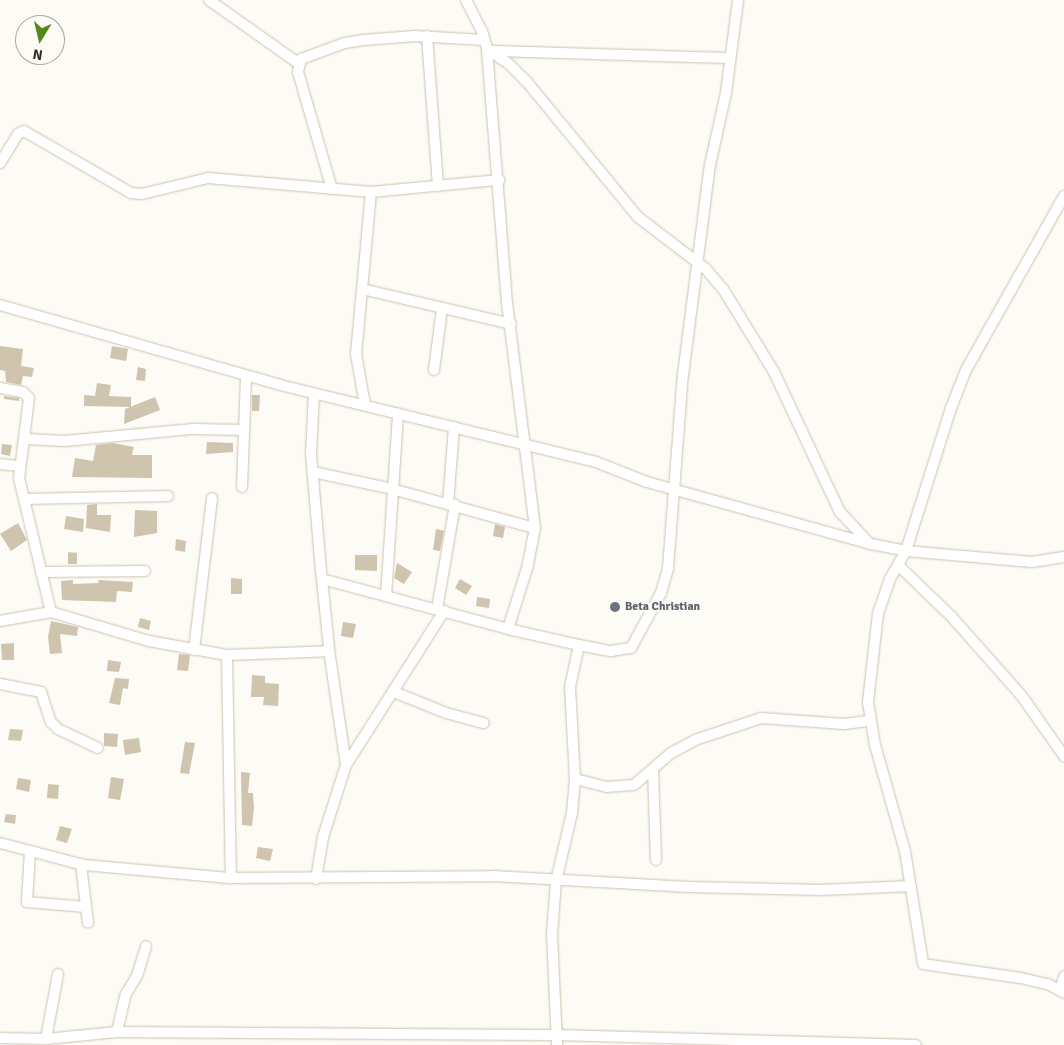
<!DOCTYPE html>
<html>
<head>
<meta charset="utf-8">
<style>
  body { margin:0 }
  #map { position:relative; width:1064px; height:1045px; overflow:hidden; background:#fdfbf6; font-family:Signika,sans-serif }
  div>[style] { position:absolute }
  .building>* { inset:0; background:#cfc4ae }
  .roads { filter:drop-shadow(0 0 1px #cdc2ac) drop-shadow(0 0 1px #cdc2ac) }
  .street>* { height:10px; margin:-5px; padding:0 5px; transform-origin:5px; border-radius:5px; background:#fff }
  .dots>* { width:14px; height:14px; translate:-50% -50%; box-sizing:border-box; border:2px solid #fdfbf6; border-radius:50% }
  span { translate:-50% -50%; white-space:nowrap; text-align:center; line-height:1.15; -webkit-text-stroke:4.5px #fdfbf6; paint-order:stroke }
  .worship-label { font-size:12px; color:#5b616d; font-weight:700 }
  .left { translate:0 -50%; text-align:left }
  .north { position:absolute; left:15px; top:15px; width:50px; height:50px; box-sizing:border-box; background:#fdfbf6; border:1px solid #aba8a2; border-radius:50%; rotate:189deg; font-size:14px; font-weight:700; line-height:20px; text-align:center; color:#302c24 }
  .north::after { content:''; display:block; margin:auto; width:18px; height:22px; background:#558618; clip-path:polygon(50% 0,100% 100%,50% 72%,0 100%) }
</style>
</head>
<body>
<div id="map">
  <div class="building">
    <div style="clip-path:polygon(0 346px,23px 349px,21px 366px,34px 368px,32px 377px,23px 376px,21px 385px,6px 382px,5px 371px,0 370px)"></div>
    <div style="clip-path:polygon(112px 346px,128px 349px,126px 361px,110px 358px)"></div>
    <div style="clip-path:polygon(138px 367px,146px 369px,145px 381px,136px 380px)"></div>
    <div style="clip-path:polygon(97px 383px,111px 385px,109px 396px,131px 397px,131px 407px,84px 406px,84px 395px,95px 396px)"></div>
    <div style="clip-path:polygon(252px 395px,260px 395px,259px 411px,252px 411px)"></div>
    <div style="clip-path:polygon(4px 396px,19px 398px,19px 401px,4px 399px)"></div>
    <div style="clip-path:polygon(155px 397px,160px 410px,124px 424px,125px 409px)"></div>
    <div style="clip-path:polygon(207px 442px,233px 443px,233px 452px,206px 454px)"></div>
    <div style="clip-path:polygon(113px 443px,134px 447px,132px 455px,152px 455px,152px 478px,72px 477px,75px 458px,93px 461px,96px 445px)"></div>
    <div style="clip-path:polygon(2px 444px,12px 445px,10px 456px,1px 454px)"></div>
    <div style="clip-path:polygon(97px 504px,97px 515px,111px 515px,110px 532px,86px 528px,87px 505px)"></div>
    <div style="clip-path:polygon(135px 510px,157px 511px,157px 533px,134px 537px)"></div>
    <div style="clip-path:polygon(66px 516px,84px 519px,83px 532px,64px 529px)"></div>
    <div style="clip-path:polygon(18px 523px,27px 540px,11px 551px,0 534px)"></div>
    <div style="clip-path:polygon(495px 524px,505px 527px,503px 538px,493px 536px)"></div>
    <div style="clip-path:polygon(436px 529px,444px 531px,440px 551px,433px 550px)"></div>
    <div style="clip-path:polygon(176px 539px,186px 541px,185px 552px,175px 550px)"></div>
    <div style="clip-path:polygon(68px 552px,77px 553px,77px 564px,68px 564px)"></div>
    <div style="clip-path:polygon(355px 555px,377px 555px,377px 571px,355px 570px)"></div>
    <div style="clip-path:polygon(397px 563px,412px 572px,404px 584px,394px 578px)"></div>
    <div style="clip-path:polygon(231px 578px,242px 579px,242px 594px,231px 594px)"></div>
    <div style="clip-path:polygon(460px 579px,472px 586px,466px 595px,455px 588px)"></div>
    <div style="clip-path:polygon(73px 580px,73px 584px,99px 583px,98px 580px,133px 582px,132px 592px,117px 591px,116px 602px,62px 600px,61px 581px)"></div>
    <div style="clip-path:polygon(477px 597px,490px 599px,489px 608px,476px 606px)"></div>
    <div style="clip-path:polygon(140px 618px,151px 621px,149px 630px,138px 627px)"></div>
    <div style="clip-path:polygon(51px 621px,78px 627px,77px 636px,60px 634px,62px 653px,50px 654px,48px 637px)"></div>
    <div style="clip-path:polygon(343px 622px,356px 624px,353px 638px,341px 636px)"></div>
    <div style="clip-path:polygon(14px 643px,14px 660px,2px 660px,1px 644px)"></div>
    <div style="clip-path:polygon(179px 654px,190px 655px,188px 671px,177px 670px)"></div>
    <div style="clip-path:polygon(108px 660px,121px 662px,119px 672px,107px 671px)"></div>
    <div style="clip-path:polygon(252px 675px,265px 676px,265px 683px,279px 684px,278px 706px,263px 705px,264px 697px,251px 697px)"></div>
    <div style="clip-path:polygon(115px 678px,129px 679px,128px 689px,123px 688px,120px 705px,109px 703px)"></div>
    <div style="clip-path:polygon(10px 729px,23px 730px,21px 741px,8px 740px)"></div>
    <div style="clip-path:polygon(104px 733px,118px 734px,117px 747px,104px 746px)"></div>
    <div style="clip-path:polygon(139px 738px,141px 752px,125px 755px,123px 740px)"></div>
    <div style="clip-path:polygon(185px 742px,195px 743px,189px 774px,180px 773px)"></div>
    <div style="clip-path:polygon(241px 772px,250px 773px,248px 793px,253px 793px,254px 808px,252px 826px,242px 825px)"></div>
    <div style="clip-path:polygon(111px 777px,124px 779px,120px 800px,108px 798px)"></div>
    <div style="clip-path:polygon(18px 778px,31px 780px,29px 792px,16px 789px)"></div>
    <div style="clip-path:polygon(48px 784px,59px 785px,58px 799px,47px 798px)"></div>
    <div style="clip-path:polygon(6px 814px,16px 815px,15px 824px,4px 822px)"></div>
    <div style="clip-path:polygon(60px 826px,72px 829px,67px 843px,56px 840px)"></div>
    <div style="clip-path:polygon(258px 847px,273px 849px,270px 861px,256px 858px)"></div>
  </div>
  <div class="roads">
    <div class="street">
      <div style="left:209px;top:0;width:109px;rotate:35.3deg"></div>
      <div style="left:466px;top:0;width:35px;rotate:63deg"></div>
      <div style="left:482px;top:31px;width:19px;rotate:74deg"></div>
      <div style="left:487px;top:49px;width:255px;rotate:85.5deg"></div>
      <div style="left:507px;top:303px;width:227px;rotate:82.9deg"></div>
      <div style="left:535px;top:528px;width:38px;rotate:101deg"></div>
      <div style="left:528px;top:565px;width:67px;rotate:107.4deg"></div>
      <div style="left:508px;top:629px;width:73px;rotate:12.7deg"></div>
      <div style="left:579px;top:645px;width:43px;rotate:102.1deg"></div>
      <div style="left:570px;top:687px;width:92px;rotate:86.9deg"></div>
      <div style="left:575px;top:779px;width:34px;rotate:95deg"></div>
      <div style="left:572px;top:813px;width:70px;rotate:103.2deg"></div>
      <div style="left:556px;top:881px;width:53px;rotate:94.3deg"></div>
      <div style="left:552px;top:934px;width:111px;rotate:87.4deg"></div>
      <div style="left:427px;top:36px;width:150px;rotate:85.8deg"></div>
      <div style="left:487px;top:49px;width:25px;rotate:34deg"></div>
      <div style="left:508px;top:63px;width:27px;rotate:45deg"></div>
      <div style="left:527px;top:82px;width:175px;rotate:50.6deg"></div>
      <div style="left:638px;top:217px;width:86px;rotate:37.4deg"></div>
      <div style="left:706px;top:269px;width:26px;rotate:50deg"></div>
      <div style="left:723px;top:289px;width:97px;rotate:58.4deg"></div>
      <div style="left:774px;top:372px;width:155px;rotate:64.8deg"></div>
      <div style="left:840px;top:512px;width:42px;rotate:46.9deg"></div>
      <div style="left:492px;top:51px;width:237px;rotate:1.7deg"></div>
      <div style="left:0;top:163px;width:34px;rotate:-58deg"></div>
      <div style="left:18px;top:134px;width:7px;rotate:-27deg"></div>
      <div style="left:24px;top:131px;width:124px;rotate:30.1deg"></div>
      <div style="left:131px;top:193px;width:11px;rotate:5deg"></div>
      <div style="left:142px;top:194px;width:68px;rotate:-13.6deg"></div>
      <div style="left:208px;top:178px;width:164px;rotate:4.9deg"></div>
      <div style="left:371px;top:192px;width:129px;rotate:-5.4deg"></div>
      <div style="left:332px;top:189px;width:122px;rotate:-106.2deg"></div>
      <div style="left:298px;top:72px;width:13px;rotate:-77deg"></div>
      <div style="left:301px;top:59px;width:47px;rotate:-20deg"></div>
      <div style="left:345px;top:43px;width:18px;rotate:-9deg"></div>
      <div style="left:363px;top:40px;width:52px;rotate:-4.4deg"></div>
      <div style="left:415px;top:36px;width:69px;rotate:3.3deg"></div>
      <div style="left:1064px;top:196px;width:200px;rotate:119.4deg"></div>
      <div style="left:966px;top:370px;width:41px;rotate:111.5deg"></div>
      <div style="left:951px;top:408px;width:150px;rotate:107.5deg"></div>
      <div style="left:906px;top:551px;width:32px;rotate:120deg"></div>
      <div style="left:890px;top:579px;width:37px;rotate:109deg"></div>
      <div style="left:878px;top:614px;width:89px;rotate:96.5deg"></div>
      <div style="left:868px;top:702px;width:44px;rotate:80.8deg"></div>
      <div style="left:875px;top:745px;width:110px;rotate:74.2deg"></div>
      <div style="left:905px;top:851px;width:114px;rotate:80.9deg"></div>
      <div style="left:923px;top:964px;width:99px;rotate:8.1deg"></div>
      <div style="left:1021px;top:978px;width:28px;rotate:13deg"></div>
      <div style="left:1048px;top:984px;width:18px;rotate:29deg"></div>
      <div style="left:362px;top:289px;width:153px;rotate:13.2deg"></div>
      <div style="left:0;top:305px;width:291px;rotate:15.9deg"></div>
      <div style="left:280px;top:385px;width:325px;rotate:13.7deg"></div>
      <div style="left:596px;top:462px;width:55px;rotate:21.4deg"></div>
      <div style="left:647px;top:482px;width:232px;rotate:15.5deg"></div>
      <div style="left:871px;top:544px;width:36px;rotate:11deg"></div>
      <div style="left:906px;top:551px;width:126px;rotate:5deg"></div>
      <div style="left:1032px;top:562px;width:32px;rotate:-9deg"></div>
      <div style="left:434px;top:370px;width:63px;rotate:-82.6deg"></div>
      <div style="left:0;top:388px;width:23px;rotate:10deg"></div>
      <div style="left:23px;top:392px;width:8px;rotate:45deg"></div>
      <div style="left:29px;top:398px;width:81px;rotate:97.1deg"></div>
      <div style="left:19px;top:478px;width:138px;rotate:76.6deg"></div>
      <div style="left:314px;top:393px;width:61px;rotate:92.8deg"></div>
      <div style="left:311px;top:454px;width:116px;rotate:85.1deg"></div>
      <div style="left:321px;top:570px;width:87px;rotate:84.1deg"></div>
      <div style="left:330px;top:657px;width:109px;rotate:81.6deg"></div>
      <div style="left:365px;top:405px;width:52px;rotate:-100deg"></div>
      <div style="left:356px;top:354px;width:163px;rotate:-84.7deg"></div>
      <div style="left:26px;top:439px;width:39px;rotate:3deg"></div>
      <div style="left:65px;top:441px;width:129px;rotate:-5.4deg"></div>
      <div style="left:193px;top:429px;width:51px;rotate:1.1deg"></div>
      <div style="left:0;top:464px;width:19px;rotate:6deg"></div>
      <div style="left:313px;top:472px;width:81px;rotate:12.1deg"></div>
      <div style="left:392px;top:489px;width:148px;rotate:15.3deg"></div>
      <div style="left:242px;top:487px;width:111px;rotate:-87.9deg"></div>
      <div style="left:25px;top:499px;width:143px;rotate:-1.2deg"></div>
      <div style="left:448px;top:504px;width:77px;rotate:-85.5deg"></div>
      <div style="left:898px;top:565px;width:74px;rotate:43.9deg"></div>
      <div style="left:951px;top:616px;width:106px;rotate:48.5deg"></div>
      <div style="left:1021px;top:695px;width:75px;rotate:54.8deg"></div>
      <div style="left:41px;top:572px;width:104px;rotate:-0.6deg"></div>
      <div style="left:322px;top:579px;width:193px;rotate:15deg"></div>
      <div style="left:386px;top:596px;width:183px;rotate:-86.2deg"></div>
      <div style="left:437px;top:609px;width:106px;rotate:-80.2deg"></div>
      <div style="left:0;top:621px;width:52px;rotate:-10deg"></div>
      <div style="left:51px;top:612px;width:102px;rotate:16.5deg"></div>
      <div style="left:149px;top:641px;width:79px;rotate:10.2deg"></div>
      <div style="left:227px;top:655px;width:223px;rotate:89deg"></div>
      <div style="left:579px;top:645px;width:33px;rotate:11deg"></div>
      <div style="left:611px;top:651px;width:20px;rotate:-9deg"></div>
      <div style="left:631px;top:648px;width:63px;rotate:-61.4deg"></div>
      <div style="left:661px;top:593px;width:26px;rotate:-74deg"></div>
      <div style="left:668px;top:568px;width:194px;rotate:-85.6deg"></div>
      <div style="left:683px;top:375px;width:212px;rotate:-82.7deg"></div>
      <div style="left:710px;top:165px;width:74px;rotate:-77.5deg"></div>
      <div style="left:726px;top:93px;width:94px;rotate:-82.6deg"></div>
      <div style="left:194px;top:650px;width:153px;rotate:-83.2deg"></div>
      <div style="left:227px;top:655px;width:102px;rotate:-2.2deg"></div>
      <div style="left:0;top:684px;width:42px;rotate:11deg"></div>
      <div style="left:41px;top:692px;width:32px;rotate:72deg"></div>
      <div style="left:51px;top:722px;width:10px;rotate:45deg"></div>
      <div style="left:58px;top:729px;width:44px;rotate:25.4deg"></div>
      <div style="left:394px;top:692px;width:56px;rotate:22deg"></div>
      <div style="left:446px;top:713px;width:39px;rotate:15deg"></div>
      <div style="left:653px;top:770px;width:90px;rotate:88.1deg"></div>
      <div style="left:575px;top:779px;width:32px;rotate:14deg"></div>
      <div style="left:606px;top:787px;width:28px;rotate:-4deg"></div>
      <div style="left:634px;top:785px;width:49px;rotate:-40.9deg"></div>
      <div style="left:671px;top:753px;width:27px;rotate:-28deg"></div>
      <div style="left:695px;top:740px;width:70px;rotate:-18.4deg"></div>
      <div style="left:761px;top:718px;width:83px;rotate:4.1deg"></div>
      <div style="left:844px;top:724px;width:26px;rotate:-7deg"></div>
      <div style="left:0;top:843px;width:87px;rotate:14.7deg"></div>
      <div style="left:84px;top:865px;width:148px;rotate:5.1deg"></div>
      <div style="left:231px;top:878px;width:262px;rotate:-0.4deg"></div>
      <div style="left:493px;top:876px;width:196px;rotate:3.2deg"></div>
      <div style="left:689px;top:887px;width:133px;rotate:1.3deg"></div>
      <div style="left:822px;top:890px;width:89px;rotate:-2.6deg"></div>
      <div style="left:30px;top:851px;width:51px;rotate:93.4deg"></div>
      <div style="left:27px;top:902px;width:59px;rotate:4.8deg"></div>
      <div style="left:81px;top:864px;width:59px;rotate:83.2deg"></div>
      <div style="left:316px;top:879px;width:43px;rotate:-80.5deg"></div>
      <div style="left:323px;top:837px;width:76px;rotate:-72.3deg"></div>
      <div style="left:346px;top:765px;width:183px;rotate:-57.5deg"></div>
      <div style="left:1060px;top:990px;width:14px;rotate:-73deg"></div>
      <div style="left:117px;top:1032px;width:39px;rotate:-77deg"></div>
      <div style="left:126px;top:994px;width:21px;rotate:-59deg"></div>
      <div style="left:137px;top:976px;width:31px;rotate:-73deg"></div>
      <div style="left:0;top:1038px;width:46px;rotate:1.2deg"></div>
      <div style="left:46px;top:1039px;width:71px;rotate:-5.6deg"></div>
      <div style="left:117px;top:1032px;width:440px;rotate:0.4deg"></div>
      <div style="left:557px;top:1035px;width:359px;rotate:1.6deg"></div>
      <div style="left:46px;top:1039px;width:66px;rotate:-79.5deg"></div>
    </div>
  </div>
  <div class="dots">
    <div style="left:615px;top:607px;background:#6b7280"></div>
  </div>
  <div class="worship-label">
    <span class="left" style="left:625px;top:607px">Beta Christian</span>
  </div>
  <div class="north">N</div>
</div>
</body>
</html>
